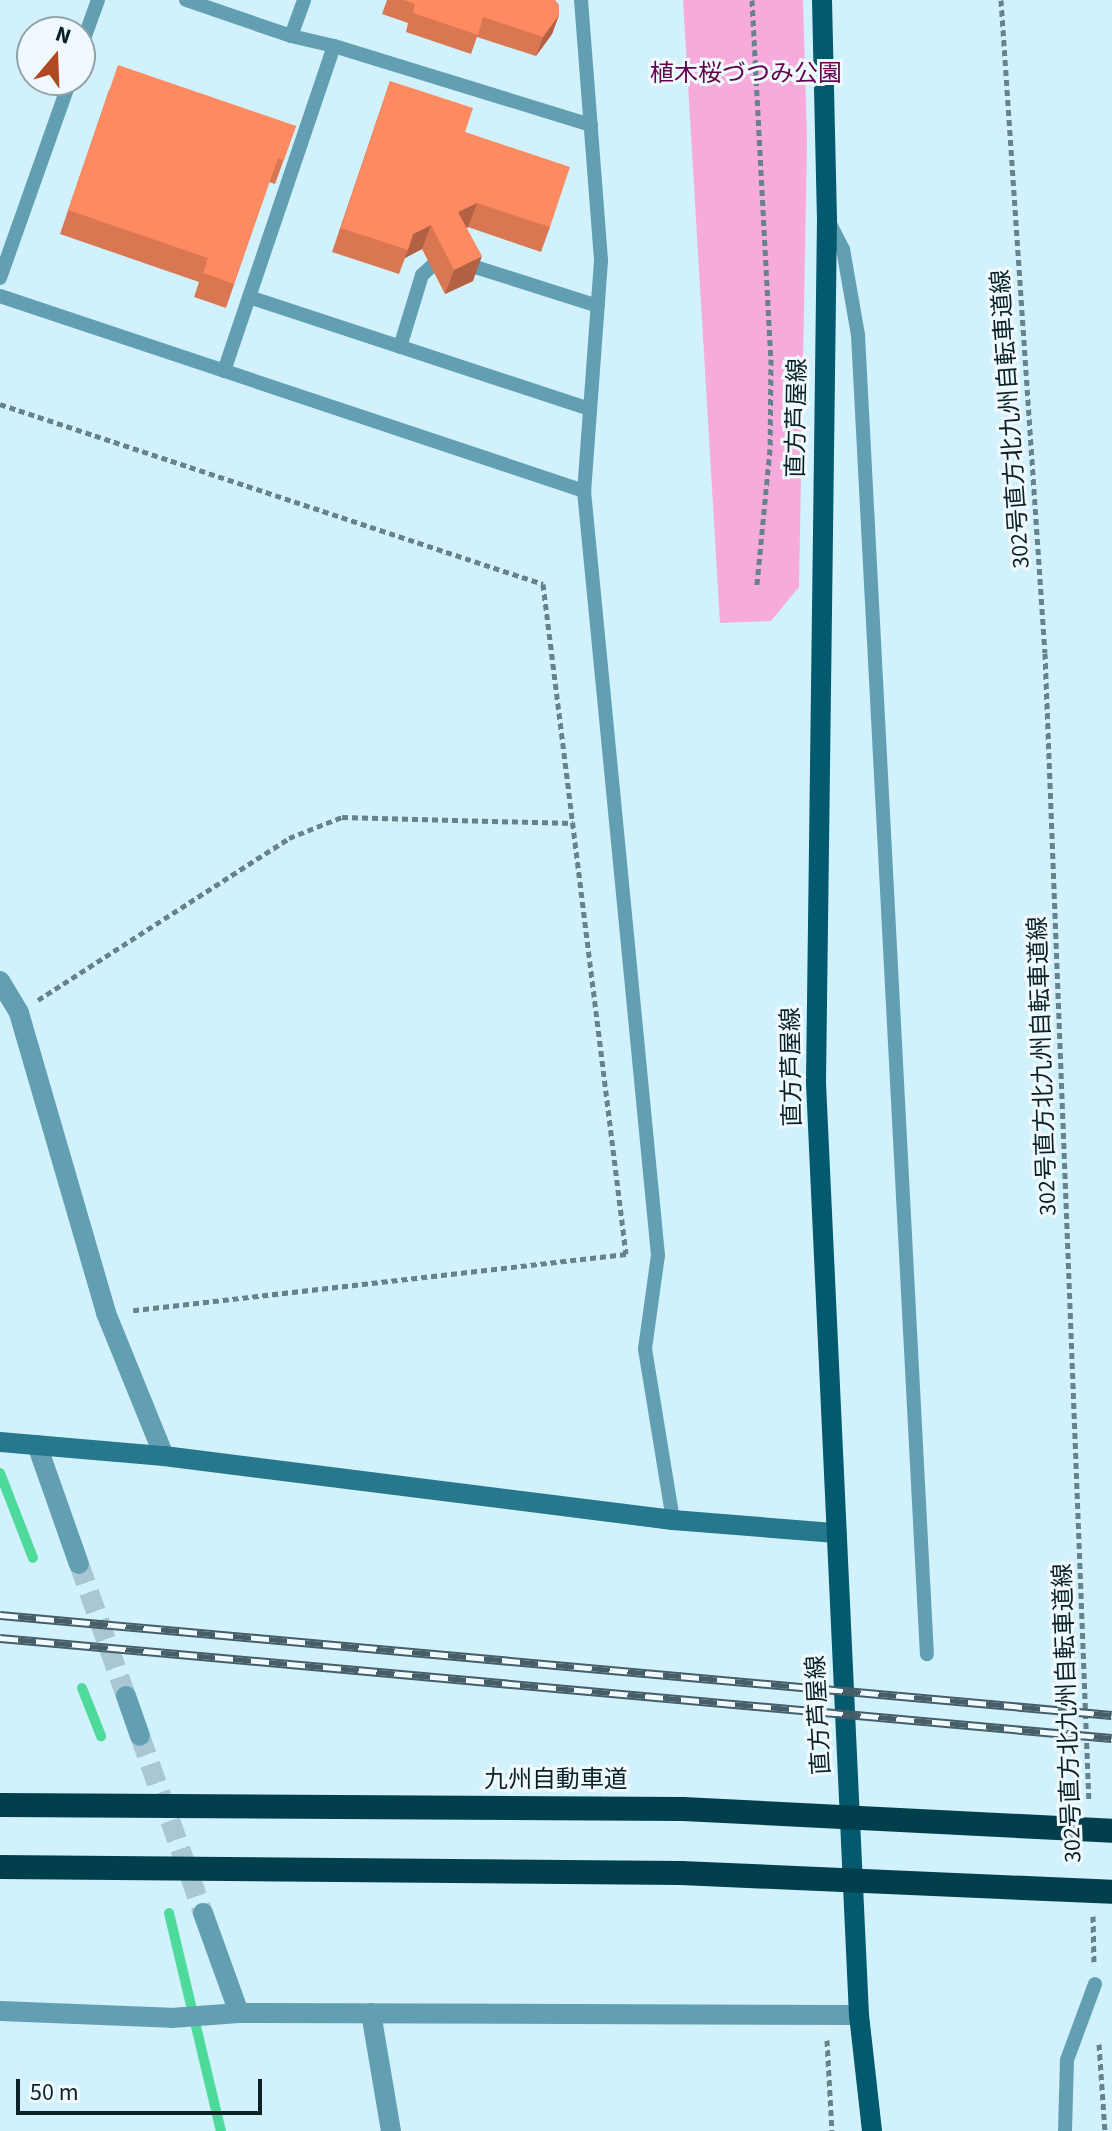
<!DOCTYPE html>
<html>
<head>
<meta charset="utf-8">
<style>
  body { margin:0 }
  #map { position:relative; width:1112px; height:2131px; overflow:hidden; background:#d1f1fc; font-family:"Source Sans 3","Noto Sans JP",sans-serif }
  div>[style] { position:absolute }
  .green>* { inset:0; background:#f7abdd }
  .stream>* { height:10px; margin:-5px; padding:0 5px; transform-origin:5px; border-radius:5px; background:#4eda9b }
  .street-tunnel>* { height:20px; margin-top:-10px; transform-origin:0; background:repeating-linear-gradient(90deg,#a9c7d2 0 20px,transparent 0 30px) }
  .path>* { height:5px; margin-top:-2.5px; transform-origin:0; background:repeating-linear-gradient(90deg,#67828b 0 6px,transparent 0 10px) }
  .lane>* { height:14px; margin:-7px; padding:0 7px; transform-origin:7px; border-radius:7px; background:#639fb2 }
  .street>* { height:20px; margin:-10px; padding:0 10px; transform-origin:10px; border-radius:10px; background:#639fb2 }
  .secondary>* { height:20px; margin:-10px; padding:0 10px; transform-origin:10px; border-radius:10px; background:#27778d }
  .primary>* { height:20px; margin:-10px; padding:0 10px; transform-origin:10px; border-radius:10px; background:#03596d }
  .highway>* { height:24px; margin:-12px; padding:0 12px; transform-origin:12px; border-radius:12px; background:#023f4d }
  .rail>* { height:9px; margin-top:-4.5px; transform-origin:0; background:repeating-linear-gradient(90deg,#f0fafe 0 18px,#455e67 0 36px); box-sizing:border-box; border-block:2px solid #455e67 }
  .wall>* { inset:0; background:#da7753 }
  .shaded-wall>* { inset:0; background:#b26144 }
  .building>* { inset:0; background:#fe8a61 }
  span { translate:-50% -50%; white-space:nowrap; text-align:center; line-height:1.15; -webkit-text-stroke:6px #f0fafe; paint-order:stroke }
  .park-label { font-size:24px; color:#63024e }
  .street-label { font-size:24px; color:#0b2128 }
  .north { position:absolute; left:16px; top:16px; width:80px; height:80px; box-sizing:border-box; background:#f0fafe; border:2px solid #94a3a8; border-radius:50%; rotate:19deg; font-size:22px; font-weight:700; line-height:32px; text-align:center; color:#0b2128 }
  .north::after { content:''; display:block; margin:auto; width:28px; height:36px; background:#b14a22; clip-path:polygon(50% 0,100% 100%,50% 72%,0 100%) }
  .scale { position:absolute; left:16px; top:2079px; width:246px; height:36px; box-sizing:border-box; border:4px solid #0b2128; border-top:0; padding-left:10px; font-size:24px; line-height:28px; white-space:nowrap; color:#0b2128; -webkit-text-stroke:6px #f0fafe; paint-order:stroke }
</style>
</head>
<body>
<div id="map">
  <div class="green">
    <div style="clip-path:polygon(683px 0,803px 0,807px 142px,799px 587px,771px 621px,720px 623px)"></div>
  </div>
  <div class="stream">
    <div style="left:0;top:1473px;width:91px;rotate:68.8deg"></div>
    <div style="left:82px;top:1688px;width:52px;rotate:68.4deg"></div>
    <div style="left:169px;top:1913px;width:224px;rotate:76.6deg"></div>
  </div>
  <div class="street-tunnel">
    <div style="left:79px;top:1564px;width:140px;rotate:70.4deg"></div>
    <div style="left:140px;top:1736px;width:188px;rotate:70.4deg"></div>
  </div>
  <div class="path">
    <div style="left:752px;top:0;width:360px;rotate:87deg"></div>
    <div style="left:771px;top:359px;width:90px;rotate:90.6deg"></div>
    <div style="left:770px;top:449px;width:137px;rotate:95.5deg"></div>
    <div style="left:1001px;top:0;width:654px;rotate:86.15deg"></div>
    <div style="left:1045px;top:653px;width:1150px;rotate:87.81deg"></div>
    <div style="left:0;top:404px;width:572px;rotate:18.34deg"></div>
    <div style="left:543px;top:584px;width:675px;rotate:82.94deg"></div>
    <div style="left:626px;top:1254px;width:496px;rotate:173.5deg"></div>
    <div style="left:38px;top:1000px;width:299px;rotate:-32.8deg"></div>
    <div style="left:289px;top:838px;width:57px;rotate:-21.6deg"></div>
    <div style="left:342px;top:817px;width:231px;rotate:1.5deg"></div>
    <div style="left:1093px;top:1916px;width:46px;rotate:88.8deg"></div>
    <div style="left:827px;top:2040px;width:91px;rotate:86.9deg"></div>
    <div style="left:1099px;top:2044px;width:87px;rotate:86.1deg"></div>
  </div>
  <div class="lane">
    <div style="left:186px;top:0;width:111px;rotate:18.9deg"></div>
    <div style="left:291px;top:36px;width:38px;rotate:-70deg"></div>
    <div style="left:581px;top:0;width:262px;rotate:85.6deg"></div>
    <div style="left:601px;top:261px;width:231px;rotate:94.2deg"></div>
    <div style="left:334px;top:46px;width:269px;rotate:17.1deg"></div>
    <div style="left:80px;top:50px;width:53px;rotate:-70.2deg"></div>
    <div style="left:829px;top:222px;width:30px;rotate:63deg"></div>
    <div style="left:843px;top:249px;width:87px;rotate:80.1deg"></div>
    <div style="left:858px;top:335px;width:1321px;rotate:87.01deg"></div>
    <div style="left:0;top:278px;width:210px;rotate:-70.5deg"></div>
    <div style="left:0;top:296px;width:616px;rotate:18.46deg"></div>
    <div style="left:584px;top:491px;width:768px;rotate:84.47deg"></div>
    <div style="left:658px;top:1255px;width:95px;rotate:97.9deg"></div>
    <div style="left:645px;top:1349px;width:173px;rotate:80.7deg"></div>
    <div style="left:249px;top:297px;width:359px;rotate:18.2deg"></div>
    <div style="left:400px;top:347px;width:75px;rotate:-73deg"></div>
    <div style="left:422px;top:275px;width:15px;rotate:-42deg"></div>
    <div style="left:433px;top:265px;width:36px"></div>
    <div style="left:469px;top:265px;width:135px;rotate:17.6deg"></div>
    <div style="left:224px;top:371px;width:343px;rotate:-71.3deg"></div>
    <div style="left:334px;top:46px;width:44px;rotate:-166.9deg"></div>
    <div style="left:1065px;top:2131px;width:71px;rotate:-88.4deg"></div>
    <div style="left:1067px;top:2060px;width:81px;rotate:-69.8deg"></div>
  </div>
  <div class="street">
    <div style="left:0;top:981px;width:37px;rotate:59deg"></div>
    <div style="left:19px;top:1013px;width:312px;rotate:73.8deg"></div>
    <div style="left:106px;top:1313px;width:154px;rotate:67.9deg"></div>
    <div style="left:37px;top:1445px;width:126px;rotate:70.6deg"></div>
    <div style="left:126px;top:1696px;width:42px;rotate:70.7deg"></div>
    <div style="left:203px;top:1913px;width:106px;rotate:70.2deg"></div>
    <div style="left:0;top:2011px;width:171px;rotate:2.3deg"></div>
    <div style="left:171px;top:2018px;width:68px;rotate:-4.2deg"></div>
    <div style="left:239px;top:2013px;width:620px;rotate:0.18deg"></div>
    <div style="left:371px;top:2013px;width:120px;rotate:80.4deg"></div>
  </div>
  <div class="secondary">
    <div style="left:0;top:1442px;width:165px;rotate:4.9deg"></div>
    <div style="left:164px;top:1456px;width:513px;rotate:7.17deg"></div>
    <div style="left:673px;top:1520px;width:164px;rotate:4.6deg"></div>
  </div>
  <div class="primary">
    <div style="left:822px;top:0;width:218px;rotate:88.7deg"></div>
    <div style="left:827px;top:218px;width:865px;rotate:90.73deg"></div>
    <div style="left:816px;top:1083px;width:933px;rotate:87.36deg"></div>
    <div style="left:859px;top:2015px;width:117px;rotate:83.6deg"></div>
  </div>
  <div class="highway">
    <div style="left:0;top:1805px;width:683px;rotate:0.34deg"></div>
    <div style="left:683px;top:1809px;width:430px;rotate:2.9deg"></div>
    <div style="left:0;top:1867px;width:681px;rotate:0.5deg"></div>
    <div style="left:681px;top:1873px;width:431px;rotate:2.5deg"></div>
  </div>
  <div class="rail">
    <div style="left:0;top:1615px;width:1116px;rotate:5.14deg"></div>
    <div style="left:0;top:1638px;width:1116px;rotate:5.14deg"></div>
  </div>
  <div class="wall">
    <div style="clip-path:polygon(387px 0,555px 0,559px 15px,552px 34px,536px 56px,477px 37px,471px 54px,406px 32px,408px 23px,382px 14px)"></div>
    <div style="clip-path:polygon(390px 81px,465px 132px,550px 227px,541px 252px,468px 227px,467px 228px,473px 281px,445px 294px,422px 249px,405px 258px,399px 274px,332px 252px)"></div>
    <div style="clip-path:polygon(109px 90px,296px 126px,275px 184px,269px 182px,226px 308px,194px 297px,199px 282px,60px 234px)"></div>
  </div>
  <div class="shaded-wall">
    <div style="clip-path:polygon(559px 15px,552px 34px,536px 56px,543px 37px)"></div>
    <div style="clip-path:polygon(477px 203px,468px 227px,450px 236px,458px 212px)"></div>
    <div style="clip-path:polygon(431px 225px,422px 249px,405px 258px,413px 234px)"></div>
    <div style="clip-path:polygon(482px 256px,473px 281px,445px 294px,454px 270px)"></div>
  </div>
  <div class="building">
    <div style="clip-path:polygon(403px 0,555px 0,559px 5px,559px 15px,543px 37px,483px 17px,478px 35px,413px 13px,415px 4px)"></div>
    <div style="clip-path:polygon(118px 65px,296px 126px,284px 160px,278px 158px,234px 284px,203px 273px,208px 258px,68px 210px)"></div>
    <div style="clip-path:polygon(390px 81px,473px 108px,465px 132px,570px 167px,550px 227px,477px 203px,458px 212px,482px 256px,454px 270px,431px 225px,413px 234px,408px 250px,341px 228px)"></div>
  </div>
  <div class="park-label">
    <span style="left:746px;top:74px">植木桜づつみ公園</span>
  </div>
  <div class="street-label">
    <span style="left:797px;top:418px;rotate:-89deg">直方芦屋線</span>
    <span style="left:1011px;top:419px;rotate:-94deg">302号直方北九州自転車道線</span>
    <span style="left:1043px;top:1066px;rotate:-92deg">302号直方北九州自転車道線</span>
    <span style="left:792px;top:1067px;rotate:-91deg">直方芦屋線</span>
    <span style="left:1068px;top:1713px;rotate:-92deg">302号直方北九州自転車道線</span>
    <span style="left:819px;top:1715px;rotate:-93deg">直方芦屋線</span>
    <span style="left:556px;top:1780px">九州自動車道</span>
  </div>
  <div class="north">N</div>
  <div class="scale">50 m</div>
</div>
</body>
</html>
